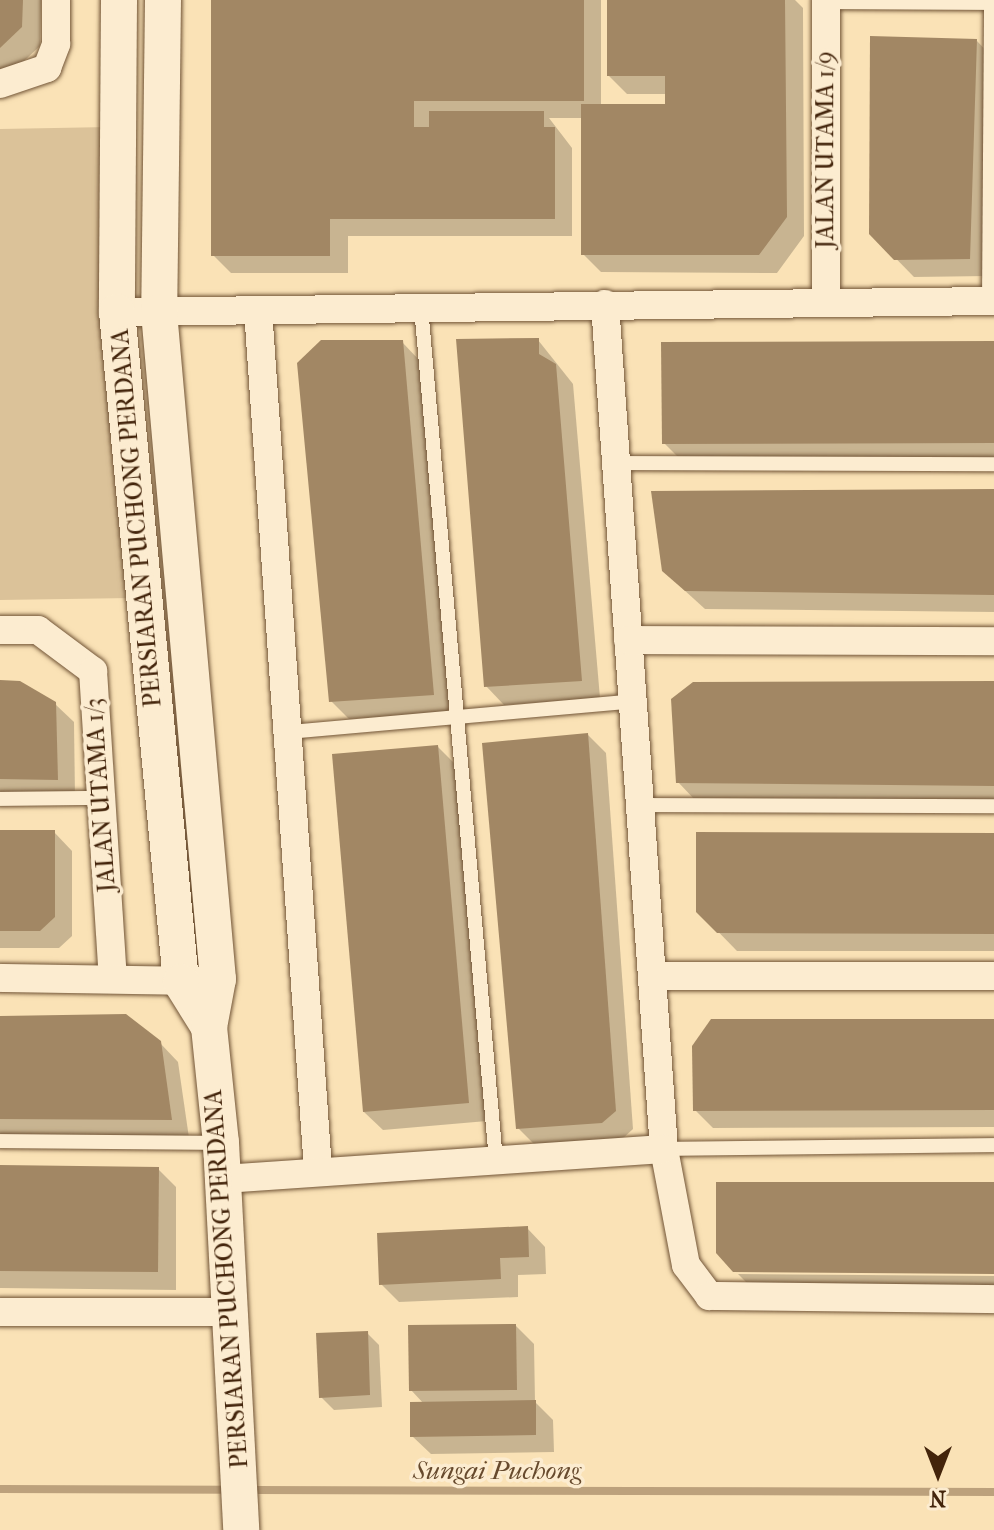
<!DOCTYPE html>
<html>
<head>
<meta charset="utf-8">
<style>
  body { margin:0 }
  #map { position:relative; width:994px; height:1530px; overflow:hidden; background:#fae2b6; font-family:"IM FELL French Canon",serif }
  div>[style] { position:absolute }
  .green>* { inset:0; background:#dbc299 }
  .shadow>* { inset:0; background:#0003 }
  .stream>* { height:8px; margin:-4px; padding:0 4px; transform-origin:4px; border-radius:4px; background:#bca17c }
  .building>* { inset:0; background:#a28764 }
  .roads { filter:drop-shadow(0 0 2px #715436) drop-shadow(0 0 2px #715436) }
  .service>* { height:14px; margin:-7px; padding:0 7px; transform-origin:7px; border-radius:7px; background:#fcecd0 }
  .minor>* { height:28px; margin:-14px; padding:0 14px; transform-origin:14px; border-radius:14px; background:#fcecd0 }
  .tertiary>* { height:36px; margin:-18px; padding:0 18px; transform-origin:18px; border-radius:18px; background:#fcecd0 }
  span { translate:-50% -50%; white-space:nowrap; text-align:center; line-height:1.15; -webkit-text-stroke:7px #fcecd0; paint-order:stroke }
  .street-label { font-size:24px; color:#43240b }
  .water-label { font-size:26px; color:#674a2d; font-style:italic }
  .north { position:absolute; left:898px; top:1434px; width:80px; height:80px; -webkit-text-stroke:6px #fcecd0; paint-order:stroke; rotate:180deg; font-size:22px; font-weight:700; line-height:32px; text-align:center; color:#43240b }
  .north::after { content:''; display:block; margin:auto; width:28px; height:36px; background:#43240b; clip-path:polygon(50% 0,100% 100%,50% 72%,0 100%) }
</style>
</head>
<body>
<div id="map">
  <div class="green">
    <div style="clip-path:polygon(109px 127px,131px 598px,0 600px,0 129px)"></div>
  </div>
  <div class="shadow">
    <div style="clip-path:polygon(0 0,41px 0,40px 46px,11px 73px,0 73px)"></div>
    <div style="clip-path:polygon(213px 0,601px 0,601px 106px,667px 106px,667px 94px,627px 94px,609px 76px,609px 0,795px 0,803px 8px,804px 236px,777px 273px,601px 272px,583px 254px,583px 118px,549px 118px,572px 148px,572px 236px,348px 236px,348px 273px,231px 273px,213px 255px)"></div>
    <div style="clip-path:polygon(977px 41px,994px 59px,988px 276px,914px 277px,871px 233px)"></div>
    <div style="clip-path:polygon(538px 340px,573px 384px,600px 698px,504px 705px,486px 686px)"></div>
    <div style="clip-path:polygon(402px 342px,420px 361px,451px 713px,349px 719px,331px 701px)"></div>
    <div style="clip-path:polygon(994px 343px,994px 460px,682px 461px,664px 443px)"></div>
    <div style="clip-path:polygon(994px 491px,994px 612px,705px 609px,683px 589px)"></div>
    <div style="clip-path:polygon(0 682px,55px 704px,74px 722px,75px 797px,0 797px)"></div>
    <div style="clip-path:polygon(994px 683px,994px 803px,696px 801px,678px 782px)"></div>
    <div style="clip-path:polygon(588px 735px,606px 753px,633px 1129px,621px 1140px,537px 1147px,518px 1128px)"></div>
    <div style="clip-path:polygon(438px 747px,456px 765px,487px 1121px,383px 1130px,364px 1112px)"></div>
    <div style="clip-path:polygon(0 832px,54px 832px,72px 851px,72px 936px,59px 948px,0 948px)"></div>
    <div style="clip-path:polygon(994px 835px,994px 951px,737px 951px,698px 911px)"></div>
    <div style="clip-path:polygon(0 1018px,160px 1043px,178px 1062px,189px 1138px,0 1137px)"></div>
    <div style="clip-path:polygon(994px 1021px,994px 1127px,713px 1128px,695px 1110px)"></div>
    <div style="clip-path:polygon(0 1167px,158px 1169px,176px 1187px,176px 1290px,0 1288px)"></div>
    <div style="clip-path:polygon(527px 1228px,545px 1247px,546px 1274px,518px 1275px,518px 1297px,399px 1302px,381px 1284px)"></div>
    <div style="clip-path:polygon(738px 1274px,994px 1276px,994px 1291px,753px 1289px)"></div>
    <div style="clip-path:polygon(516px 1326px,534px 1344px,535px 1402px,553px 1420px,554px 1452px,431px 1454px,412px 1436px,424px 1404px,411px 1390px)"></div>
    <div style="clip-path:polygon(367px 1333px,379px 1345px,382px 1407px,334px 1410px,321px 1397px)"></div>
  </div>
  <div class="stream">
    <div style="left:0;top:1489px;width:231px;rotate:0.2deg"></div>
    <div style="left:249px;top:1490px;width:745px;rotate:0.15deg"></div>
  </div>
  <div class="building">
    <div style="clip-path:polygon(0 0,23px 0,22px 27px,0 48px)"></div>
    <div style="clip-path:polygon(211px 0,584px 0,584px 101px,414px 101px,414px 127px,429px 127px,429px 111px,544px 111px,544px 127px,555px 127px,555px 219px,330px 219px,330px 256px,211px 256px)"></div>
    <div style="clip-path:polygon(607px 0,785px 0,787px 217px,759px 255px,581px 255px,581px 104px,665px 104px,665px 76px,607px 76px)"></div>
    <div style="clip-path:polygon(870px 36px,977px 39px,970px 259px,894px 260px,869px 234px)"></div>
    <div style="clip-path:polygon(539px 338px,539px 354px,556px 364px,582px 681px,484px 687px,456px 339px)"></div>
    <div style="clip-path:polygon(321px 340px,403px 340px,434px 695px,329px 702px,297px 363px)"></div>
    <div style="clip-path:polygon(994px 341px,994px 443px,662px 444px,661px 342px)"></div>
    <div style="clip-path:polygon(994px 489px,994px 595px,685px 591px,662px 571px,651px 491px)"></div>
    <div style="clip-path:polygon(0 680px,20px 681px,56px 702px,58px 780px,0 779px)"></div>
    <div style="clip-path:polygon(994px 681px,994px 786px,676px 783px,671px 699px,693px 682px)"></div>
    <div style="clip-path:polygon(588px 733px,616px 1111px,602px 1123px,516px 1129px,482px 743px)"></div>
    <div style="clip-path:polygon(438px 745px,469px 1103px,363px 1112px,332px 754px)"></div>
    <div style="clip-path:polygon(0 830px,55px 830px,55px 917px,40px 931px,0 931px)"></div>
    <div style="clip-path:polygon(696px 832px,994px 833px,994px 934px,717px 933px,696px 912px)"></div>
    <div style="clip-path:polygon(126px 1014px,161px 1041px,172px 1120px,0 1119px,0 1016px)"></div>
    <div style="clip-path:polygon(711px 1019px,994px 1019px,994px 1110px,693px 1111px,692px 1046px)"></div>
    <div style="clip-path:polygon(0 1165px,159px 1167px,158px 1272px,0 1271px)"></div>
    <div style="clip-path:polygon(716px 1182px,994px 1182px,994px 1274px,733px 1272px,716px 1253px)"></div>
    <div style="clip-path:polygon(528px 1226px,529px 1257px,500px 1258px,501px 1279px,379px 1285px,377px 1233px)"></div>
    <div style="clip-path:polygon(516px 1324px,517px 1390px,409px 1391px,408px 1325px)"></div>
    <div style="clip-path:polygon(368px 1331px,370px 1395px,319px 1398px,316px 1333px)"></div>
    <div style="clip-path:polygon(536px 1400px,536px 1435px,410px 1437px,410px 1402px)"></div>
  </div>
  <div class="roads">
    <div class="service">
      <div style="left:826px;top:2px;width:168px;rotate:0.3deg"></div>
      <div style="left:989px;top:301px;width:301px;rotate:-89.6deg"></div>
      <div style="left:421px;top:307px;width:856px;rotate:84.98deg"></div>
      <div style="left:616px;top:463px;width:378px;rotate:0.2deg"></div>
      <div style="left:289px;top:732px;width:345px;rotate:-5.1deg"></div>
      <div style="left:0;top:799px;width:101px;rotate:-0.6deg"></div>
      <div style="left:640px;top:805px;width:354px;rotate:0.2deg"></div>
      <div style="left:0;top:1141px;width:221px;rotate:0.5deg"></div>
      <div style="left:664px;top:1149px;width:330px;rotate:-0.7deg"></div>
    </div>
    <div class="minor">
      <div style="left:0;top:84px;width:50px;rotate:-18.8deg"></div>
      <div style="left:47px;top:68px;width:26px;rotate:-69deg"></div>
      <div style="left:56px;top:44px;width:44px;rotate:-90deg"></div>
      <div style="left:826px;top:300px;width:300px;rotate:-90deg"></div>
      <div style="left:605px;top:304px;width:847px;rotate:86.01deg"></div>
      <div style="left:664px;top:1149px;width:118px;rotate:79.3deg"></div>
      <div style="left:686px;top:1265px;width:39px;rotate:53deg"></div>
      <div style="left:709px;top:1296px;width:285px;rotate:0.6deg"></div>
      <div style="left:258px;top:310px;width:862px;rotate:86.01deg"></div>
      <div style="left:117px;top:312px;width:877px;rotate:-0.72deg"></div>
      <div style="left:0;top:630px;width:38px"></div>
      <div style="left:38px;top:630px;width:69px;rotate:36.7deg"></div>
      <div style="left:93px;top:671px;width:307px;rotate:86.3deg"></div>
      <div style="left:628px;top:640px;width:366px;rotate:0.2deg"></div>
      <div style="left:652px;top:976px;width:342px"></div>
      <div style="left:0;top:978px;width:199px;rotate:0.9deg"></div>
      <div style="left:223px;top:1179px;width:442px;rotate:-3.9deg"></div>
      <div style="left:0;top:1312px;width:231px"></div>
    </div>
    <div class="tertiary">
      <div style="left:119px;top:0;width:312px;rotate:90.4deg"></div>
      <div style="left:117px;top:312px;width:673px;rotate:84.54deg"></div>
      <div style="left:181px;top:982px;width:53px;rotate:58.1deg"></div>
      <div style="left:163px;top:0;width:312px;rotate:90.7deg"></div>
      <div style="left:159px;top:312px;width:670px;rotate:84.95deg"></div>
      <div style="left:218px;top:979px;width:49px;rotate:100.6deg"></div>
      <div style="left:209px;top:1027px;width:117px;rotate:84.1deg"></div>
      <div style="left:221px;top:1143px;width:388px;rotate:87deg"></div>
    </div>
  </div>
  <div class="street-label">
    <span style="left:826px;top:150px;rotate:-90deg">JALAN UTAMA 1/9</span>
    <span style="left:137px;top:518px;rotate:-95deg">PERSIARAN PUCHONG PERDANA</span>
    <span style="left:101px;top:795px;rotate:-94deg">JALAN UTAMA 1/3</span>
    <span style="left:227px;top:1279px;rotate:-94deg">PERSIARAN PUCHONG PERDANA</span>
  </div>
  <div class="water-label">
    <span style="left:497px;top:1471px">Sungai Puchong</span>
  </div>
  <div class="north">N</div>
</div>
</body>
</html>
